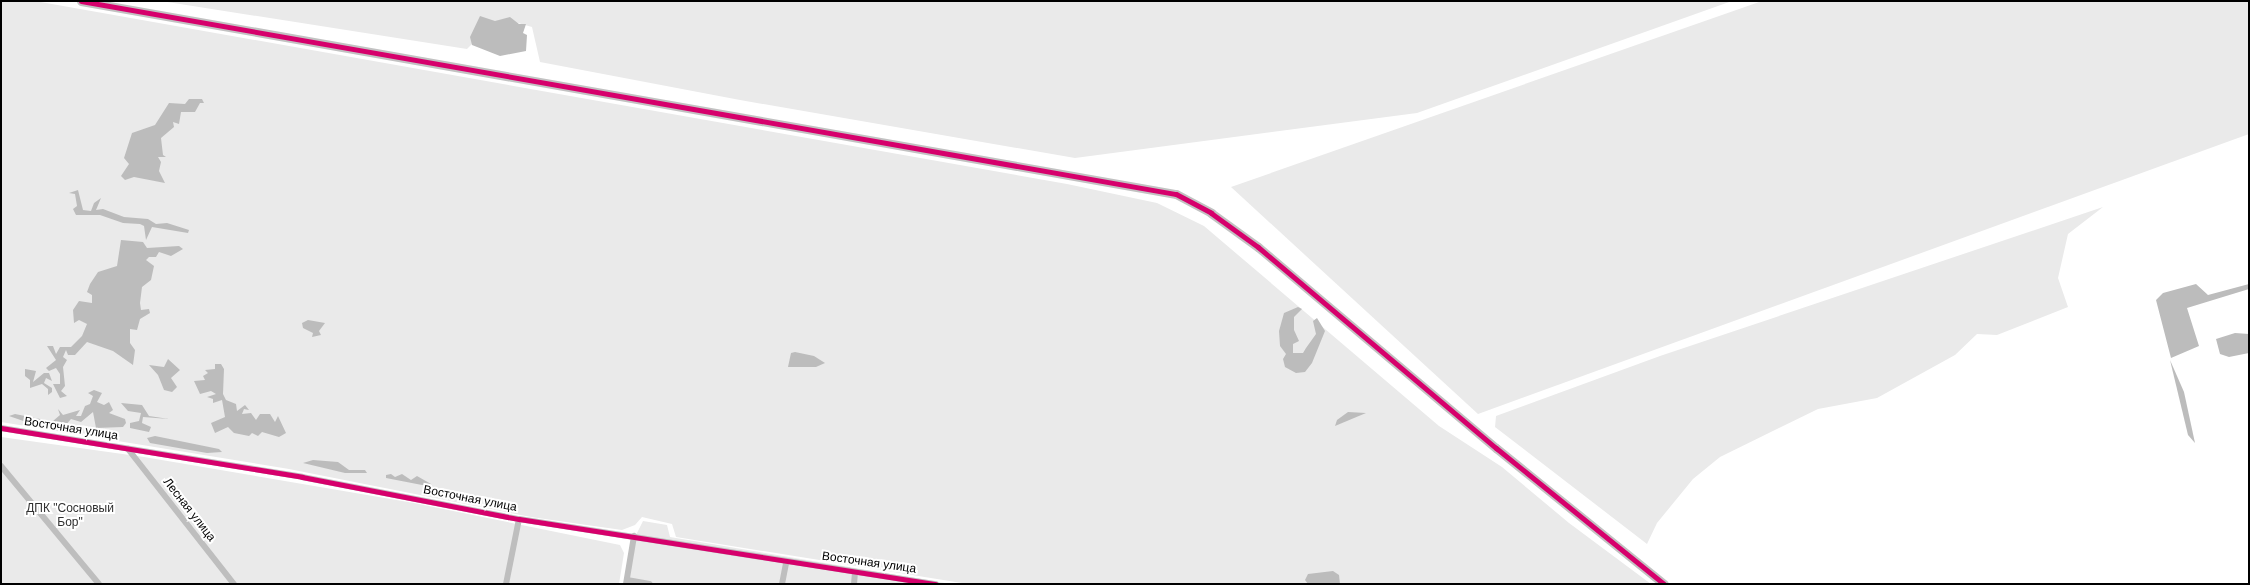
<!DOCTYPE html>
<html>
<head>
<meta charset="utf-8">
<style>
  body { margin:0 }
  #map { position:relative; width:2250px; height:585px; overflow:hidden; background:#fff; font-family:Helvetica,sans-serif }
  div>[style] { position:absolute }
  .green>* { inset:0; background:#eaeaea }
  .water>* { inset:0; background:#bcbcbc }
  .street>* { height:6px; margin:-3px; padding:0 3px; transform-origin:3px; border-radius:3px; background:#bebebe }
  .secondary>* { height:9px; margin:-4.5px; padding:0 4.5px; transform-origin:4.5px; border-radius:4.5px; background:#c2c2c2 }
  .cycleway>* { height:5px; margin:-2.5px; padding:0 2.5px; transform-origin:2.5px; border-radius:2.5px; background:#d6006c }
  span { translate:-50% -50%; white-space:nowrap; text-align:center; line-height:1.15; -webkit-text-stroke:4px #fff; paint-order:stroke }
  .street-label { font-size:12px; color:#000 }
  .park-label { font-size:12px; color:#303030 }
  .frame { position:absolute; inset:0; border:2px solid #000; pointer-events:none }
</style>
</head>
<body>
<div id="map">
  <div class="green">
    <div style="clip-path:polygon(1px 1px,35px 1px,1067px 184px,1157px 203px,1204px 226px,1439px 426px,1502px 467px,1569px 523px,1651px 584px,968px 584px,676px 537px,672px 524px,642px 517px,635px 525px,622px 530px,531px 517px,289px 469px,1px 422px)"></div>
    <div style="clip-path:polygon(161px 1px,1732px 1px,1417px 113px,1075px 158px,740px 100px,540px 62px,532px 27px,511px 21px,488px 28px,467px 49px)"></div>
    <div style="clip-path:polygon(1762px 1px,2249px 1px,2249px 134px,1478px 414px,1231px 187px)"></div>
    <div style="clip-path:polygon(2103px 207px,2068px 234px,2058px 278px,2068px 307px,1997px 335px,1977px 334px,1955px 355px,1877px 398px,1818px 409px,1720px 457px,1693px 479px,1657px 523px,1647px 544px,1495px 427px,1496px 416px,1660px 356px)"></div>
    <div style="clip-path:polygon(1px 437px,144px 457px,414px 503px,620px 545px,624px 553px,619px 584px,1px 584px)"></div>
    <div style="clip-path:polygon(643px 521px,667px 525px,670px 537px,951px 584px,628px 584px,637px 533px)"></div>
  </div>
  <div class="water">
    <div style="clip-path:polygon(480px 16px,495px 21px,510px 17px,519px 24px,526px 24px,523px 33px,527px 35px,526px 51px,500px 56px,472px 45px,470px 37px)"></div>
    <div style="clip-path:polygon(189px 99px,202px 99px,204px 103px,200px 103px,195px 112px,181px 112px,179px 124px,173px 122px,174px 127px,161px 138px,163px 155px,166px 157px,158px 157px,161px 162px,159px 171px,165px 183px,134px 177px,125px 180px,121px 176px,129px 164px,124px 158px,132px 133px,155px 125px,169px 103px,185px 104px)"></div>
    <div style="clip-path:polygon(78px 190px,83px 210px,91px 211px,94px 203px,101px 198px,96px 210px,103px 209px,124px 217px,148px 219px,156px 224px,167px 223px,189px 230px,188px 233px,152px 227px,146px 240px,144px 226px,140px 224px,123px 223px,100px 215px,76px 215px,73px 209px,77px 206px,75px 194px,69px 193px)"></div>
    <div style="clip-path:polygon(121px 240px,143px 242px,147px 248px,179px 246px,183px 249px,171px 256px,159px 252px,156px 257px,149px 257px,146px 260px,154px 266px,151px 280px,142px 287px,140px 303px,141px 310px,149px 309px,150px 313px,140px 319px,137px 330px,130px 329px,130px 343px,135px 350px,133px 365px,113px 351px,87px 342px,75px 355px,68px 355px,66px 350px,63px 357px,67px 360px,63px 367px,65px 386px,61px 391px,67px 396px,60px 398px,53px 384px,60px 384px,60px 374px,56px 368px,49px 371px,46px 368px,56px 360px,47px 346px,53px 346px,56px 354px,60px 347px,71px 347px,82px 336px,87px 324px,79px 320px,74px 323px,73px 310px,79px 301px,92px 303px,92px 295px,87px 292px,90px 284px,98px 272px,117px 266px)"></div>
    <div style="clip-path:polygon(2196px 284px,2208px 295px,2249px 284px,2249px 289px,2187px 308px,2199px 346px,2171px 358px,2156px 300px,2163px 293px)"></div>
    <div style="clip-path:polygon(1298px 307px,1302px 309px,1294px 317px,1294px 330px,1299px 341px,1293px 344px,1293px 353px,1303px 353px,1306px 348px,1316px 334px,1313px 321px,1317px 318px,1325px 331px,1312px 363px,1305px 372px,1296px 373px,1285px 367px,1283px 359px,1286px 354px,1280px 346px,1279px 331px,1284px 313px)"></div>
    <div style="clip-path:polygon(308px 320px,325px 323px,319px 331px,321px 335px,312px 337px,313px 333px,303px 328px,302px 323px)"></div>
    <div style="clip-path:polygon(2235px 333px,2249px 334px,2249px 353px,2229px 357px,2220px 354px,2216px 339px)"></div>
    <div style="clip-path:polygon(795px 352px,814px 356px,825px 363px,816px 367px,788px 367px,791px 353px)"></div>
    <div style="clip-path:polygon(168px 359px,180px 370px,171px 378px,177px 387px,172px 392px,164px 390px,158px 375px,149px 365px,164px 367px)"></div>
    <div style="clip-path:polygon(2170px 360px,2184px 392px,2195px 443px,2188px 435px)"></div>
    <div style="clip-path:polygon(215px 364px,221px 364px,224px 369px,223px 394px,226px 400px,236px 404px,237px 411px,245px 405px,249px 410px,244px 409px,242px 414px,251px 413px,256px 420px,260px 414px,270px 414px,275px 422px,278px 416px,286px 433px,279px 437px,262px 432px,258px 436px,252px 433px,249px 436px,234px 433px,228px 427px,215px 433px,211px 423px,225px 417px,222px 400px,213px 403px,213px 399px,207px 397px,216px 394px,211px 391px,200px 394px,194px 381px,205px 380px,203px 376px,208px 373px,205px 370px,215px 369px)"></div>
    <div style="clip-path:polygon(25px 369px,36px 371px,33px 382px,44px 373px,49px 373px,52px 381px,46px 378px,44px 383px,52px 388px,52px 392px,48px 395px,48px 389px,42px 384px,30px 388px,30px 380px,25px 376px)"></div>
    <div style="clip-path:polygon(94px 390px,102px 393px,97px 402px,104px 405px,109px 402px,113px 410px,109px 413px,125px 419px,126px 423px,123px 427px,96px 428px,93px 412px,81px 422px,71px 419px,64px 427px,59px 427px,53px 421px,60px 415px,58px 409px,63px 415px,80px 410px,76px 416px,81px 416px,85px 406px,90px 404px,93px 396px,88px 393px)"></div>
    <div style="clip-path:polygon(121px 403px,142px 405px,149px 416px,169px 419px,143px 417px,142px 423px,151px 427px,149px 432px,130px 428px,130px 423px,139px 421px,141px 413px,128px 411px)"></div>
    <div style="clip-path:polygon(1348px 412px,1366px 413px,1335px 426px,1337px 420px)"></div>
    <div style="clip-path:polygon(15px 414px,50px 421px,52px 426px,35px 425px,9px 416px)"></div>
    <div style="clip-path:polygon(155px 436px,219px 449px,222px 452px,207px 453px,150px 443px,147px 438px)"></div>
    <div style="clip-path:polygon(313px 460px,338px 462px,349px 470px,365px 470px,367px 473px,345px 473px,303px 463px)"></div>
    <div style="clip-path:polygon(391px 474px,395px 477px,402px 474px,411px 480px,417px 476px,431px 484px,422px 485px,386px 478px,386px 475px)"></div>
    <div style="clip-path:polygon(1333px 571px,1339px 575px,1340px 584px,1308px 584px,1305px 580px,1308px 574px)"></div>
  </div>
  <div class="street">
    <div style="left:1px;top:428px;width:305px;rotate:9.2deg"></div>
    <div style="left:302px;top:477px;width:221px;rotate:11deg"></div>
    <div style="left:519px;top:519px;width:422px;rotate:8.9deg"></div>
    <div style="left:128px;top:449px;width:172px;rotate:51.9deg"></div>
    <div style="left:1px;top:466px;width:153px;rotate:50.3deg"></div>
    <div style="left:627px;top:580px;width:23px;rotate:10deg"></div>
    <div style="left:506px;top:584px;width:66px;rotate:-78.7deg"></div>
    <div style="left:626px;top:584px;width:49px;rotate:-80.5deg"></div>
    <div style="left:782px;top:584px;width:21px;rotate:-79deg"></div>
    <div style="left:854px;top:584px;width:12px;rotate:-85deg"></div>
  </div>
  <div class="secondary">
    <div style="left:81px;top:1px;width:1112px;rotate:10deg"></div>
    <div style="left:1176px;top:194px;width:40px;rotate:28deg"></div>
    <div style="left:1211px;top:213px;width:58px;rotate:35.9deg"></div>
    <div style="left:1258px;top:247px;width:312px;rotate:40.2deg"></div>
    <div style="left:1496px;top:448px;width:216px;rotate:39deg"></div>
  </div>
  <div class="cycleway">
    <div style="left:81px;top:1px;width:1112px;rotate:10deg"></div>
    <div style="left:1176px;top:194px;width:40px;rotate:28deg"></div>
    <div style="left:1211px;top:213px;width:58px;rotate:35.9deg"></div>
    <div style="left:1258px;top:247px;width:312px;rotate:40.2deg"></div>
    <div style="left:1496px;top:448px;width:216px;rotate:39deg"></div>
    <div style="left:1px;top:428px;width:305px;rotate:9.2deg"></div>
    <div style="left:302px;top:477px;width:221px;rotate:11deg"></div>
    <div style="left:519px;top:519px;width:422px;rotate:8.9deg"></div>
  </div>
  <div class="street-label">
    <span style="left:71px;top:429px;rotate:9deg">Восточная улица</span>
    <span style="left:470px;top:499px;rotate:11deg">Восточная улица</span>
    <span style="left:189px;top:510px;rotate:52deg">Лесная улица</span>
    <span style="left:869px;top:563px;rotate:8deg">Восточная улица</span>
  </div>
  <div class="park-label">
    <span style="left:70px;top:516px">ДПК "Сосновый<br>Бор"</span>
  </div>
  <div class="frame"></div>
</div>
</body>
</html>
